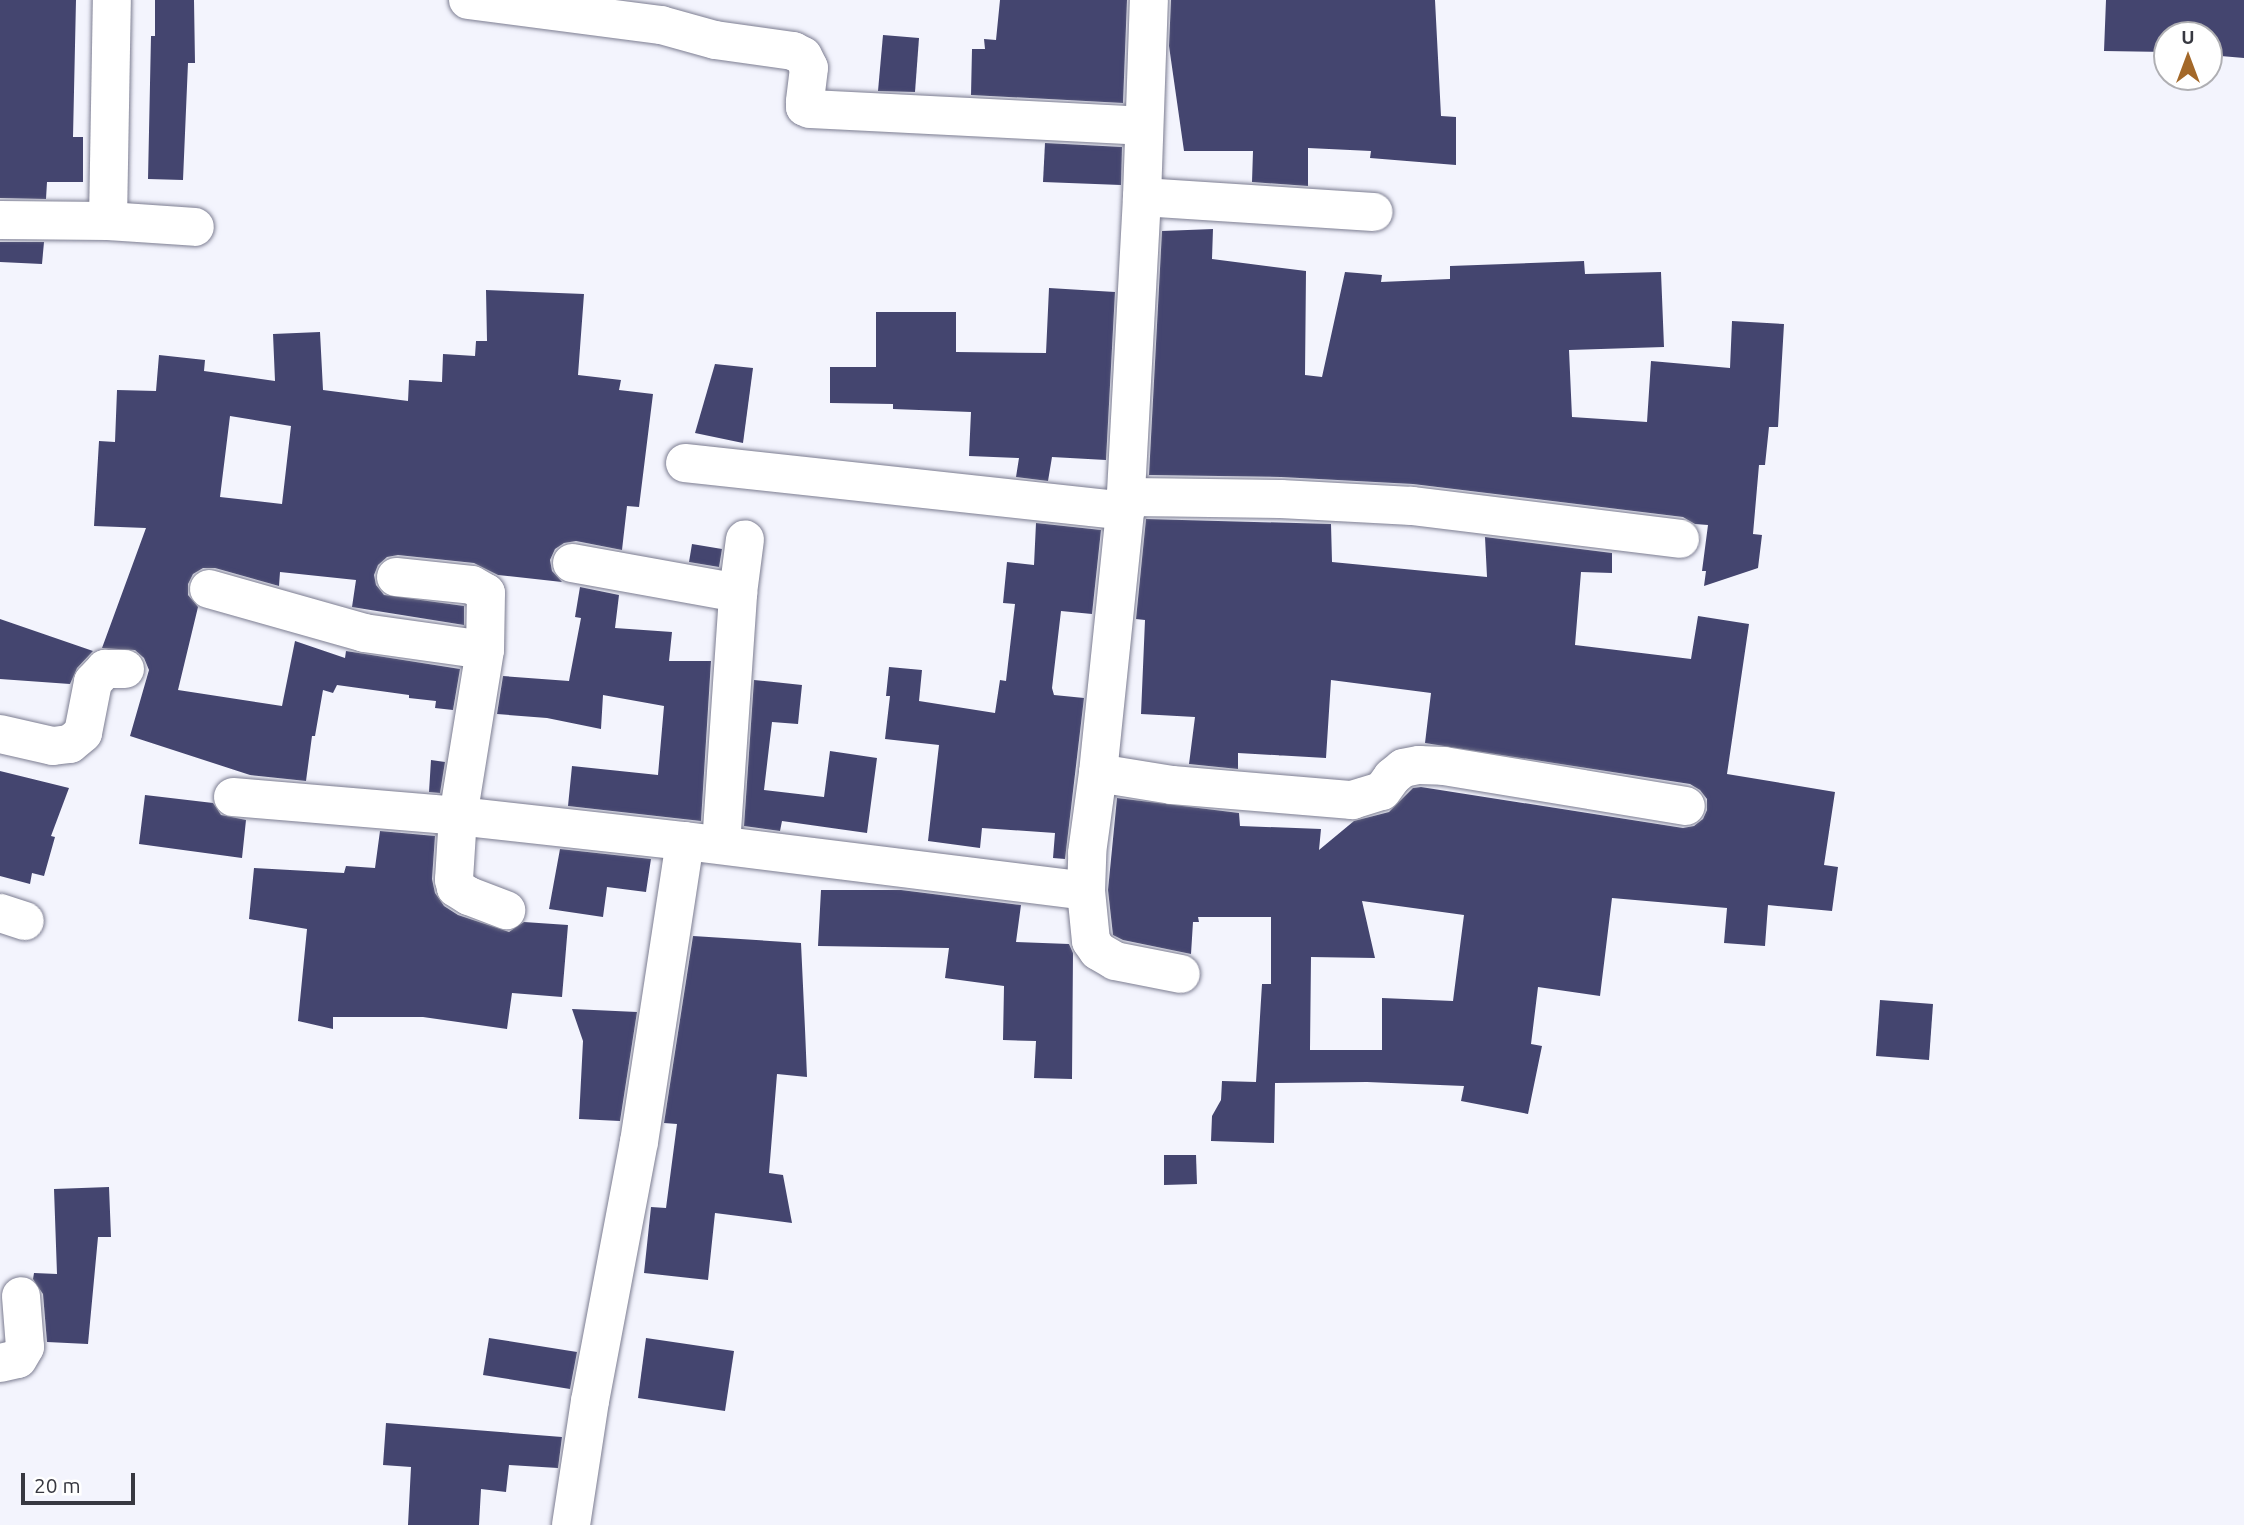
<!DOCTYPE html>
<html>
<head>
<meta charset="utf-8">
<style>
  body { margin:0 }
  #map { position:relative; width:2244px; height:1525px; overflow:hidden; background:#f3f4fd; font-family:Ubuntu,sans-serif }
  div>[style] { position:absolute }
  .building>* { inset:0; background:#44456f }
  .roads { filter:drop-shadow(0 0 2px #7c7d91) drop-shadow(0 0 2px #7c7d91) }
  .minor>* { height:38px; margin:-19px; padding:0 19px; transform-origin:19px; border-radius:19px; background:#fff }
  span { translate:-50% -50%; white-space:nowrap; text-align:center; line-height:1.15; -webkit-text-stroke:7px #fff; paint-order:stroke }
  .north { position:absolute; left:2153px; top:21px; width:70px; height:70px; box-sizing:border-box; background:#fff; border:2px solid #afafb3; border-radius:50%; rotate:0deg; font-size:19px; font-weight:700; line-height:28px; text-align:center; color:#373841 }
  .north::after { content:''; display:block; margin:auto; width:24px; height:32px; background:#a36829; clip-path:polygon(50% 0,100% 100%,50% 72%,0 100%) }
  .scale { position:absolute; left:21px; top:1473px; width:114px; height:32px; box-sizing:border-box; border:4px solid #373841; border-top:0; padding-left:9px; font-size:21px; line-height:24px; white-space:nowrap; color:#373841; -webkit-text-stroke:5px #fff; paint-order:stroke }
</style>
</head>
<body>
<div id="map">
  <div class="building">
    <div style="clip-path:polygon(0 0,76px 0,73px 137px,83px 137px,83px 182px,47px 182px,46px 199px,0 198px)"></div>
    <div style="clip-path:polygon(155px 0,194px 0,195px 63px,188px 63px,183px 180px,148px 179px,151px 36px,155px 36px)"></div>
    <div style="clip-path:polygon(1000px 0,1127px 0,1123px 103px,971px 95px,972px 49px,985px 49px,984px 39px,996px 40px)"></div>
    <div style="clip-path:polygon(1171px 0,1435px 0,1441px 116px,1456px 117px,1456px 165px,1370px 158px,1371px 151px,1308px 148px,1308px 186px,1252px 182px,1253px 151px,1184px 151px,1169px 46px)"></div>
    <div style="clip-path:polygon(2106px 0,2244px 0,2244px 58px,2209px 55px,2209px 35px,2167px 35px,2167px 52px,2104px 51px)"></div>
    <div style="clip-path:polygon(883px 35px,919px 38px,915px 92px,878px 91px)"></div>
    <div style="clip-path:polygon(1045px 143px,1122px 147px,1121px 185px,1043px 182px)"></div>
    <div style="clip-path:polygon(1213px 229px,1212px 259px,1306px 271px,1305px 375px,1322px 377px,1345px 272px,1382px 275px,1381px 282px,1450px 279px,1450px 266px,1584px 261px,1585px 274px,1661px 272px,1664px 347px,1569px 350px,1572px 417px,1647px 422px,1651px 361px,1730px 368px,1732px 321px,1784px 324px,1778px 427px,1769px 427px,1765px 465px,1759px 465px,1753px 534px,1762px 535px,1758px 568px,1704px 586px,1706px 571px,1702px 571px,1708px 525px,1695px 524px,1683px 517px,1413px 484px,1281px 477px,1149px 475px,1162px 231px)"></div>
    <div style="clip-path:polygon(0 242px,44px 242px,42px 264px,0 262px)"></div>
    <div style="clip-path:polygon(1049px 288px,1115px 292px,1106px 460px,1052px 457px,1048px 481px,1016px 477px,1019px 458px,969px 456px,971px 412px,893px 409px,893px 404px,830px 403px,830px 367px,876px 367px,876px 312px,956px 312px,956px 352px,1046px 353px)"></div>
    <div style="clip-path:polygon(evenodd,486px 290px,584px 294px,578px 375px,621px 380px,619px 390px,653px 394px,639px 507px,627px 506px,622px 550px,576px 541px,564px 543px,555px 549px,550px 560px,552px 571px,562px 582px,498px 575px,474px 563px,398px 555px,387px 557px,378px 565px,374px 575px,376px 585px,384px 595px,464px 606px,464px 625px,352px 607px,356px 580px,280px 572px,279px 586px,215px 568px,203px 568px,193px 574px,188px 584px,188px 595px,198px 607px,178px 690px,282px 706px,295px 641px,345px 658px,346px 651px,460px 669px,453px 710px,435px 708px,436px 701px,409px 698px,409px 695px,337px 685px,333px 693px,323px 690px,315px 736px,312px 736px,306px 781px,250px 775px,130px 736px,149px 670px,144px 658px,135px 650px,102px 648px,146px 528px,94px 526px,99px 441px,115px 442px,117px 390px,156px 391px,159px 355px,205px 360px,204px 371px,275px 381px,273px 334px,320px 332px,323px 390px,408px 401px,409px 380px,442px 382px,443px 354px,475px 356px,476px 341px,487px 341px,486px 290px,230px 416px,291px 426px,282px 504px,220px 497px,230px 416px)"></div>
    <div style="clip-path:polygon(715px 364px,753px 368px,743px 443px,695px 433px)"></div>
    <div style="clip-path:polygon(evenodd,1146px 519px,1331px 524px,1332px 562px,1487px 577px,1485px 537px,1612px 553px,1612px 573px,1581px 572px,1575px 645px,1691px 659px,1698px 616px,1749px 624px,1727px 774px,1835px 792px,1824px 865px,1838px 867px,1832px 911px,1768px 905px,1765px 946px,1724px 943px,1727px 908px,1612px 898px,1600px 996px,1538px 987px,1531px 1044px,1542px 1046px,1528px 1114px,1461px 1101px,1464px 1086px,1367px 1082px,1275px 1083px,1274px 1143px,1211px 1141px,1212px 1116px,1221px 1100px,1222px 1081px,1256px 1082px,1262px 984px,1271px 984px,1271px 917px,1198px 917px,1199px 922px,1193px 922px,1191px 954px,1123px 940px,1113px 935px,1108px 890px,1117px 798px,1239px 813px,1240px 826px,1321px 829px,1319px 850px,1354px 821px,1389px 812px,1413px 788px,1421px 787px,1683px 828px,1694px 826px,1703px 819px,1707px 810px,1707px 799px,1700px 790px,1690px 784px,1425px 743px,1431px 693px,1331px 680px,1326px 758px,1238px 753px,1238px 769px,1189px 764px,1195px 717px,1141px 714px,1145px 620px,1136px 619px,1146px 519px,1362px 901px,1464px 915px,1453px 1001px,1382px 998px,1382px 1050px,1310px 1050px,1311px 957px,1375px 958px,1362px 901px)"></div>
    <div style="clip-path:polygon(1036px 523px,1101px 530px,1092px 614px,1061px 611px,1052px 688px,1054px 695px,1084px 698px,1065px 859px,1053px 858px,1055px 833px,982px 828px,980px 848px,928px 841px,939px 745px,885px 739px,890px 696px,886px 696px,889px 667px,922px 670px,919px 701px,995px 713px,1000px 680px,1006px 681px,1015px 604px,1003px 603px,1007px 562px,1034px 565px)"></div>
    <div style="clip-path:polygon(692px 544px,722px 549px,719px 567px,689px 562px)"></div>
    <div style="clip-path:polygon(580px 587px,619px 595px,615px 628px,672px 632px,669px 661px,711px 661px,701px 821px,568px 806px,572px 766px,658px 775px,664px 706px,603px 695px,601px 729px,547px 718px,497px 714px,503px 676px,569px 681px,581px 618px,575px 617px)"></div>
    <div style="clip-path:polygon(0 619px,93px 651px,77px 668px,70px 684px,0 679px)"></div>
    <div style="clip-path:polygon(754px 680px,802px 685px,798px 724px,772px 722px,764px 790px,824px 797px,830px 751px,877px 758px,867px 833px,782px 821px,780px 831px,744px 826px)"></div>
    <div style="clip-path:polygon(431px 760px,445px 762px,440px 793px,429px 792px)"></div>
    <div style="clip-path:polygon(0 771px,69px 788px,51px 836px,55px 837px,44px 876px,32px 873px,30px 884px,0 876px)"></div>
    <div style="clip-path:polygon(145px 795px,213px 803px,221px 815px,246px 820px,242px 858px,139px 844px)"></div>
    <div style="clip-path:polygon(380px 831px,435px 836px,432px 879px,435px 893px,444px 906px,458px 915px,509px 932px,524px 922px,568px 925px,562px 997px,512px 993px,507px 1029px,423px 1017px,333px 1017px,333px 1029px,298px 1021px,307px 929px,249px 919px,254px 868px,344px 873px,346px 866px,375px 868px)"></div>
    <div style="clip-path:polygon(560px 849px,651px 859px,646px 892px,607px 887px,603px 917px,549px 909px)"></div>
    <div style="clip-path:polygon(821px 890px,901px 890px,1021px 905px,1016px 942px,1069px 944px,1073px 953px,1072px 1079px,1034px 1078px,1036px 1041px,1003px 1040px,1004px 986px,945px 978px,949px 948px,818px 946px)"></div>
    <div style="clip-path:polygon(693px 936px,801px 943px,805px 1029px,807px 1077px,777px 1074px,769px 1173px,783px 1175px,792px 1223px,715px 1213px,708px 1280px,644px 1273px,651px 1207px,666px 1208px,677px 1124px,664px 1123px)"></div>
    <div style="clip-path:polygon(1880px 1000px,1933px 1004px,1929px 1060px,1876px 1056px)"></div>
    <div style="clip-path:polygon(572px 1009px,637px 1012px,620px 1121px,579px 1119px,583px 1041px)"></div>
    <div style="clip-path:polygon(1164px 1155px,1196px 1155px,1197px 1184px,1164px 1185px)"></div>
    <div style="clip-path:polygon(109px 1187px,111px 1237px,98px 1237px,88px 1344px,47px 1342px,43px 1294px,33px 1279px,34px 1273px,57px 1274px,54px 1189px)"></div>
    <div style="clip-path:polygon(489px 1338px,577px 1352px,570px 1389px,483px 1375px)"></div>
    <div style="clip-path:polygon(646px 1338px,734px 1351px,725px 1411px,638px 1398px)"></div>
    <div style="clip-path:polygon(386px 1423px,562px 1437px,558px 1468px,509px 1465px,506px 1492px,481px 1489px,479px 1525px,408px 1525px,411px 1467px,383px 1465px)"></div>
  </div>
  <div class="roads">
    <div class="minor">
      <div style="left:468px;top:0;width:195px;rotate:7.4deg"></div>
      <div style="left:661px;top:25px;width:56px;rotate:15.5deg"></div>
      <div style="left:715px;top:40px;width:79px;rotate:8deg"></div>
      <div style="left:793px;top:51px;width:11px;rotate:27deg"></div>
      <div style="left:803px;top:56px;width:13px;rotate:63deg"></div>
      <div style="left:809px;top:68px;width:34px;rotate:97deg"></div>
      <div style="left:805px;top:102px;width:5px;rotate:90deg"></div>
      <div style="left:805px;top:107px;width:5px;rotate:22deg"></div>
      <div style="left:810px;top:109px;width:333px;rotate:2.9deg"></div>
      <div style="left:1142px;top:197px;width:232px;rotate:3.7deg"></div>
      <div style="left:0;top:220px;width:108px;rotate:0.5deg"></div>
      <div style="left:108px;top:221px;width:87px;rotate:3.9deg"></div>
      <div style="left:108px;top:221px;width:221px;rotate:-89deg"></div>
      <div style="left:685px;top:463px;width:443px;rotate:6.2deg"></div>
      <div style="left:1125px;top:497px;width:156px;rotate:0.7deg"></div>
      <div style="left:1281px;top:499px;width:131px;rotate:3.1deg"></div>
      <div style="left:1412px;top:506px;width:270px;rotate:7deg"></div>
      <div style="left:572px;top:563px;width:169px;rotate:10.2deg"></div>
      <div style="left:396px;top:577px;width:76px;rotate:6deg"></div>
      <div style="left:472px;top:585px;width:16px;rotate:30deg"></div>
      <div style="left:486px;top:593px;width:57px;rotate:91deg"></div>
      <div style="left:485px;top:650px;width:168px;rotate:99.2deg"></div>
      <div style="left:458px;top:816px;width:64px;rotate:93.6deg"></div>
      <div style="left:454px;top:880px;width:8px;rotate:76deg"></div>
      <div style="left:456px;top:888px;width:15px;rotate:32deg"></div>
      <div style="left:469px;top:896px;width:40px;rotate:21deg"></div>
      <div style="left:209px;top:589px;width:161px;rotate:15.8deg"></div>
      <div style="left:364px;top:633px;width:122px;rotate:8deg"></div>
      <div style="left:0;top:734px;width:54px;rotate:12.8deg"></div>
      <div style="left:53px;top:746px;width:17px;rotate:-7deg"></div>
      <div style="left:70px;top:744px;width:17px;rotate:-40deg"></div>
      <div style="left:83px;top:733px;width:52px;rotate:-78.9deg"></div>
      <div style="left:93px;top:682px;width:18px;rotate:-47deg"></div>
      <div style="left:105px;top:669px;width:20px"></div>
      <div style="left:1098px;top:773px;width:75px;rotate:9.2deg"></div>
      <div style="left:1172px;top:785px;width:181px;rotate:4.8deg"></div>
      <div style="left:1352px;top:800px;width:31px;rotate:-17deg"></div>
      <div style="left:1382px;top:791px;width:17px;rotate:-54deg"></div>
      <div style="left:1392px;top:777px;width:14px;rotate:-39deg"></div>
      <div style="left:1403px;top:768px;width:16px;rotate:-11deg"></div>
      <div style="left:1419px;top:765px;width:25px;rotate:2deg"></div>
      <div style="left:1444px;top:766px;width:245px;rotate:9.4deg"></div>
      <div style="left:233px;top:797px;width:226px;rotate:4.8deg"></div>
      <div style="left:458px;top:816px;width:228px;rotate:6.3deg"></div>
      <div style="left:685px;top:841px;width:404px;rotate:7.1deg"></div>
      <div style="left:1086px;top:891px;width:38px;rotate:-88deg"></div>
      <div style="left:1087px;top:853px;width:81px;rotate:-82.2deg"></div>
      <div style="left:1098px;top:773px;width:263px;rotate:-84.1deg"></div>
      <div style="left:1125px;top:511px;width:314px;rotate:-86.9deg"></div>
      <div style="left:1142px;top:197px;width:197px;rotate:-88deg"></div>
      <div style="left:721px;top:845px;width:253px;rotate:-86.1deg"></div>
      <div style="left:738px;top:593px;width:54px;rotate:-82.6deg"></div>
      <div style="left:1086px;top:891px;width:50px;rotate:84.3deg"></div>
      <div style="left:1091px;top:941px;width:12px;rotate:55deg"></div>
      <div style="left:1098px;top:951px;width:20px;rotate:30deg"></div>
      <div style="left:1115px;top:961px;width:67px;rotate:11.1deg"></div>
      <div style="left:0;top:913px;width:26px;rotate:18deg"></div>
      <div style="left:0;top:1363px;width:18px;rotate:-13deg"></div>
      <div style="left:18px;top:1359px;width:14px;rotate:-60deg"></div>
      <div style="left:25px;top:1347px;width:51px;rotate:-94.5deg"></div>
      <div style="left:571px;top:1525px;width:125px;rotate:-81.3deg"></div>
      <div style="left:590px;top:1401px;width:264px;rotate:-79.3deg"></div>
      <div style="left:639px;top:1142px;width:304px;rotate:-81.3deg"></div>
    </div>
  </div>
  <div class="north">U</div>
  <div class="scale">20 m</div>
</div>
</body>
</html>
